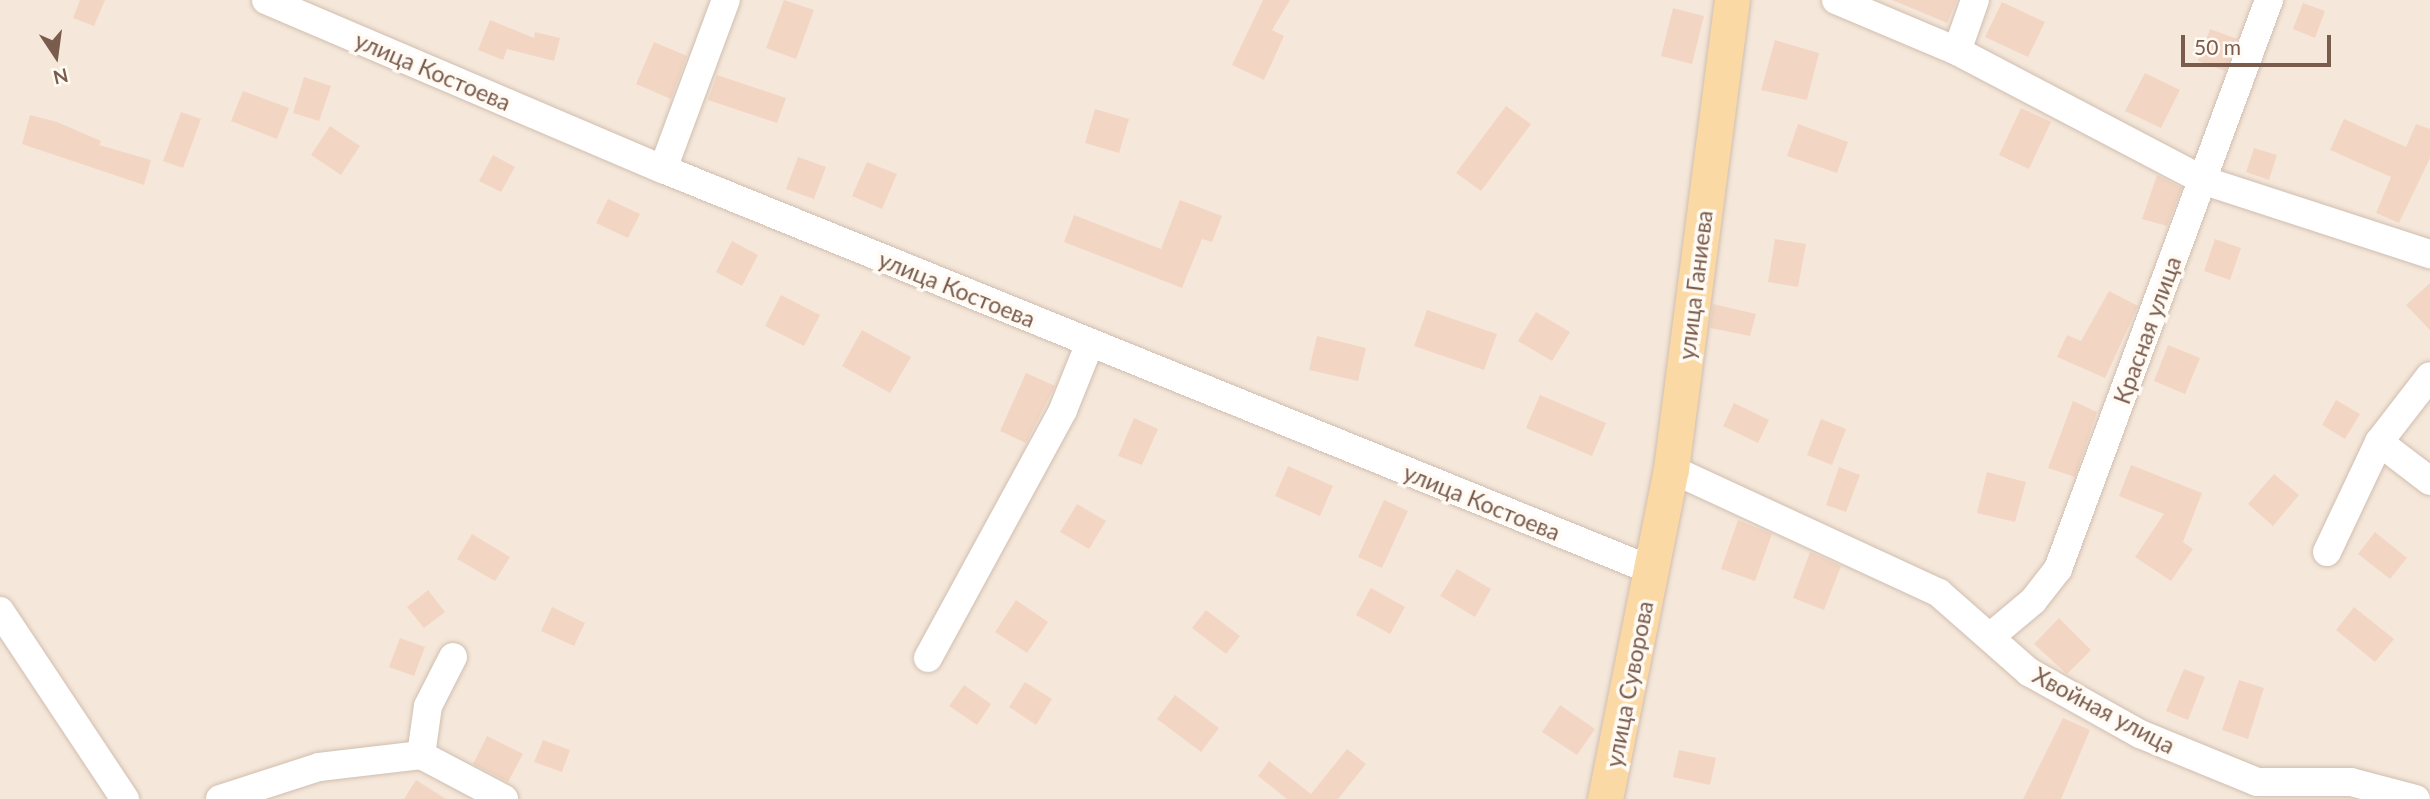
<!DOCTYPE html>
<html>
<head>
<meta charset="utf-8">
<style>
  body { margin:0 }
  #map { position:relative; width:2430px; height:799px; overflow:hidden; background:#fdf6ec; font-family:Lato,sans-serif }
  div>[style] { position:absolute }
  .residential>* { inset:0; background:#f5e8da }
  .building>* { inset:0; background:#f3d5c3 }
  .roads { filter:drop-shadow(0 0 2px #d1beb0) drop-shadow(0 0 2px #d1beb0) }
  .minor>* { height:28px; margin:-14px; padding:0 14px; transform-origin:14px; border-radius:14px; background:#fff }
  .major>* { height:35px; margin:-17.5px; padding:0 17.5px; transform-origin:17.5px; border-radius:17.5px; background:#fbd9a5 }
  span { translate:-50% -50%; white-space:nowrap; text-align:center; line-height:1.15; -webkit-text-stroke:7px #fffaf3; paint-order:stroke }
  .street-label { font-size:23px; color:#7a5c4d }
  .north { position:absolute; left:21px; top:21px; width:70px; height:70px; -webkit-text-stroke:5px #fffaf3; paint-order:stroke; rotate:167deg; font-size:19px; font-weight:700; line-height:28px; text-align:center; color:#7a5c4d }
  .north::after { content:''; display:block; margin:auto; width:24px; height:32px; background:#7a5c4d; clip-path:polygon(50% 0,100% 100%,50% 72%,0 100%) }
  .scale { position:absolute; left:2181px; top:35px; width:150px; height:32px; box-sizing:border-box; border:4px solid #7a5c4d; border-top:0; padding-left:9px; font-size:21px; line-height:24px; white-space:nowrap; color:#7a5c4d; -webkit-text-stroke:5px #fffaf3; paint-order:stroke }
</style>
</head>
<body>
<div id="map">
  <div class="residential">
    <div style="clip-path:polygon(0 0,2430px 0,2430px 799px,0 799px)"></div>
  </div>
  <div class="building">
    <div style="clip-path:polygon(80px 0,105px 0,94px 26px,73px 18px)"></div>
    <div style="clip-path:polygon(784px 0,814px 10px,796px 59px,766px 48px)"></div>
    <div style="clip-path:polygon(1263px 0,1290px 0,1272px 30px,1284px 36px,1264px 80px,1232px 65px)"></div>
    <div style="clip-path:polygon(1892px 0,1957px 0,1947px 23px)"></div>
    <div style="clip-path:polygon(2002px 2px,2045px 22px,2028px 57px,1985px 37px)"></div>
    <div style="clip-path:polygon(2303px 3px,2325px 11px,2315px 38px,2293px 29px)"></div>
    <div style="clip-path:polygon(1673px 8px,1704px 16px,1692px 64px,1661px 56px)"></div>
    <div style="clip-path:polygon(490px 20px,534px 38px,535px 32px,560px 38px,554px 61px,507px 49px,503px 60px,478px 50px)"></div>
    <div style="clip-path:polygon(2210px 29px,2237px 39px,2225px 71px,2198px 61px)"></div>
    <div style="clip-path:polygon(1775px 40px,1819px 53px,1807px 100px,1761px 90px)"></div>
    <div style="clip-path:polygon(654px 42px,687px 56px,671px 99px,636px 84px)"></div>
    <div style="clip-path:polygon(2145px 73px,2180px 90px,2161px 128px,2125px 111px)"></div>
    <div style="clip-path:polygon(717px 75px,786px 98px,777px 123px,708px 100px)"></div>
    <div style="clip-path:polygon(304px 77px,331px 86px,319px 121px,293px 113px)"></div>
    <div style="clip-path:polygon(243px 91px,289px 108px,277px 139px,231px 121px)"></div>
    <div style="clip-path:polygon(1506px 106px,1531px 124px,1481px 191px,1456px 173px)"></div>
    <div style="clip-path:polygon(2021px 108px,2051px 122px,2029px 169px,1999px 155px)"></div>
    <div style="clip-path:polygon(1095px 109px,1129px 119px,1119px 153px,1085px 143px)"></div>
    <div style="clip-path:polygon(181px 112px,201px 119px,183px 168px,163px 161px)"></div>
    <div style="clip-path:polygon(30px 115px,57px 122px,101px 141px,99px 145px,151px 160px,144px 185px,22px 144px)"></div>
    <div style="clip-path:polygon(2344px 119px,2406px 147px,2416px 124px,2430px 129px,2430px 158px,2399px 223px,2376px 213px,2391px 177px,2330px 150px)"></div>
    <div style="clip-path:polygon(1798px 124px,1848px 142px,1837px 173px,1787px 156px)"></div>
    <div style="clip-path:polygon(330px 126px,360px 146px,341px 175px,311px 155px)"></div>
    <div style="clip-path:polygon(2254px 148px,2277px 155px,2269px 180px,2246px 172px)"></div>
    <div style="clip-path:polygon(493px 155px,515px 167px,501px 192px,479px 181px)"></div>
    <div style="clip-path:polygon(798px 157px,826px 167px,814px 199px,786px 189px)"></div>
    <div style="clip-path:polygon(867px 162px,897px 174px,882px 209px,852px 196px)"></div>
    <div style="clip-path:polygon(2157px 175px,2182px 188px,2167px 226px,2142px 219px)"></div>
    <div style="clip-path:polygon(608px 199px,640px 214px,628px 238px,596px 223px)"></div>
    <div style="clip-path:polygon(1180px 200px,1222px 216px,1212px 242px,1202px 239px,1182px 288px,1064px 242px,1074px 215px,1161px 249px)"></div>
    <div style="clip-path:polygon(1775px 239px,1806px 244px,1798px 287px,1768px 282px)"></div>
    <div style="clip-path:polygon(2215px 239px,2241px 248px,2230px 280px,2204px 271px)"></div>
    <div style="clip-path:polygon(732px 241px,758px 255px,742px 286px,716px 272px)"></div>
    <div style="clip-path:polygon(2430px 283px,2430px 330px,2406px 305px)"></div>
    <div style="clip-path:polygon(2109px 291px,2138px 306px,2105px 378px,2057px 357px,2067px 335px,2081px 341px)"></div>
    <div style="clip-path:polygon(781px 295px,820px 315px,804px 346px,765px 326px)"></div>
    <div style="clip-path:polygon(1713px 304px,1756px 314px,1750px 336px,1710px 328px)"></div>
    <div style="clip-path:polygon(1427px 310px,1497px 334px,1484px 370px,1414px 346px)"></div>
    <div style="clip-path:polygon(1536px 312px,1570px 332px,1552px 361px,1518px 341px)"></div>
    <div style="clip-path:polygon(862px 330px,911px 357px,890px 393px,842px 366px)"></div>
    <div style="clip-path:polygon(1317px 336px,1366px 348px,1358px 381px,1309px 370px)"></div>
    <div style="clip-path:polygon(2168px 345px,2200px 358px,2185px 394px,2154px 381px)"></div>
    <div style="clip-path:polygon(1026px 373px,1055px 386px,1026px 443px,1000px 431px)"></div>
    <div style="clip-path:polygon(1540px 395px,1606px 423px,1592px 456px,1526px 428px)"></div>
    <div style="clip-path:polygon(2336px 400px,2360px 414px,2345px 439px,2322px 425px)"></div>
    <div style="clip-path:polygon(2073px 401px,2097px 412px,2075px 477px,2048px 468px)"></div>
    <div style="clip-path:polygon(1734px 403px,1769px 420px,1758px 443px,1723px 426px)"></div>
    <div style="clip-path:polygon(1134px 418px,1158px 429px,1142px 465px,1118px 456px)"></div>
    <div style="clip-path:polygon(1821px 419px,1846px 429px,1832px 465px,1807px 455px)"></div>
    <div style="clip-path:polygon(2131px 465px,2202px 493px,2183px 542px,2193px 549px,2171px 581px,2135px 557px,2164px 514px,2119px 496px)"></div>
    <div style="clip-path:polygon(1288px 466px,1333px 486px,1320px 516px,1275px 496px)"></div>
    <div style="clip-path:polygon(1839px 467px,1860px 475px,1846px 512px,1826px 505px)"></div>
    <div style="clip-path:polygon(1987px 472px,2026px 482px,2015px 522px,1977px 513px)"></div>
    <div style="clip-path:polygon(2274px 474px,2299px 495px,2273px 526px,2248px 504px)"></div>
    <div style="clip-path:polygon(1384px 500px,1408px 511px,1382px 568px,1358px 557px)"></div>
    <div style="clip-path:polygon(1077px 504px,1106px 521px,1089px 549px,1060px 532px)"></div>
    <div style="clip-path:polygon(1738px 520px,1772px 534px,1755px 581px,1721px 569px)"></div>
    <div style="clip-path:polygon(2375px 532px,2407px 558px,2390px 579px,2358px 554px)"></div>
    <div style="clip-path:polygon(472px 534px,510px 557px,495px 581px,457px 559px)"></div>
    <div style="clip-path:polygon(1810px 552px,1841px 566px,1824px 610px,1793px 598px)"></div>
    <div style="clip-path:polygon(1457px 569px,1491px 589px,1475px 617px,1440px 596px)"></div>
    <div style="clip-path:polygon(1371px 588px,1405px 607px,1390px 634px,1356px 615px)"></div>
    <div style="clip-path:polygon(428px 590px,445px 612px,424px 628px,407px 607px)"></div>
    <div style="clip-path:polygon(1016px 600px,1048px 622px,1027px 653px,995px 632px)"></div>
    <div style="clip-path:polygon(552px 607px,585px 623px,574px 646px,541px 631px)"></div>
    <div style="clip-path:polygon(2354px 607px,2394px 639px,2375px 662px,2336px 630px)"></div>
    <div style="clip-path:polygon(1206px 610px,1240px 636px,1226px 654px,1192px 628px)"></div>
    <div style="clip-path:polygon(2059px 618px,2091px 650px,2067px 674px,2034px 644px)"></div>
    <div style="clip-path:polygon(400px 638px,425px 647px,414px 676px,389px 667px)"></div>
    <div style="clip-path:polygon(2184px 669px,2205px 677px,2188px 720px,2166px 711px)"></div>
    <div style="clip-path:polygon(2239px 680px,2264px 688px,2248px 739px,2222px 730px)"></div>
    <div style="clip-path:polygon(1025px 682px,1052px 699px,1036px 725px,1009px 707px)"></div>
    <div style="clip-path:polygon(964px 685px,991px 704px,977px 725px,949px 706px)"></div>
    <div style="clip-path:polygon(1175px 695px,1219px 728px,1201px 752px,1157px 719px)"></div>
    <div style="clip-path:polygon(1560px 705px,1595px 729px,1577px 755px,1542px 732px)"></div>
    <div style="clip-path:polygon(2063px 718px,2090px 730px,2061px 799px,2023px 799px)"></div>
    <div style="clip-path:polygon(487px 736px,523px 754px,508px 782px,473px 764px)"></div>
    <div style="clip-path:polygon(543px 740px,570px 750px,562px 772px,534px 762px)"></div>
    <div style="clip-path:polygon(1347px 749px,1366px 764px,1338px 799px,1287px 799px,1258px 776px,1269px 761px,1311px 794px)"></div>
    <div style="clip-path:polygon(1679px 750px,1716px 758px,1710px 785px,1673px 777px)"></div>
    <div style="clip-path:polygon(416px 780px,446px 799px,404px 799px)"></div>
  </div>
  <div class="roads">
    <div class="minor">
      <div style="left:266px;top:0;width:431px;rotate:23.1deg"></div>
      <div style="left:663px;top:169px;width:1066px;rotate:22.09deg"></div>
      <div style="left:1836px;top:0;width:131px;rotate:22.9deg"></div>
      <div style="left:1957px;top:51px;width:280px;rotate:27.7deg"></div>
      <div style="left:2205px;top:181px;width:237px;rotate:18deg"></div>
      <div style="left:1957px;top:51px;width:54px;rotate:-70.6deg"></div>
      <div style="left:663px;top:169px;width:180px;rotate:-69.6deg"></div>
      <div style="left:2379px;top:442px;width:64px;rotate:37.4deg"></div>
      <div style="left:1671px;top:469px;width:295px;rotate:24.8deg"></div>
      <div style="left:1939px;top:593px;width:120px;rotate:41.3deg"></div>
      <div style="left:2029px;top:672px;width:127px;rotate:29.2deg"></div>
      <div style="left:2140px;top:734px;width:126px;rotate:22.3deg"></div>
      <div style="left:2257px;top:782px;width:94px"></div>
      <div style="left:2351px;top:782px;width:67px;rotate:14.7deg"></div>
      <div style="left:2327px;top:552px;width:122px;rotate:-64.7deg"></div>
      <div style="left:2379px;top:442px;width:83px;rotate:-52.3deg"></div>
      <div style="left:0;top:611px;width:226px;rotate:56.4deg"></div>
      <div style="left:1990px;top:637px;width:56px;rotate:-39.9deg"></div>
      <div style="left:2033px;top:601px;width:41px;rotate:-52deg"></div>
      <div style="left:2058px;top:569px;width:607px;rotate:-69.65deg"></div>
      <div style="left:928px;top:658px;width:282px;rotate:-61.4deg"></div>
      <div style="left:1063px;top:410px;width:72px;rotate:-68.1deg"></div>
      <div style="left:421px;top:755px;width:49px;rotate:-81.9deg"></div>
      <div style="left:428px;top:706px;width:55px;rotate:-63deg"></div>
      <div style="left:220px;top:799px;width:104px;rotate:-17.9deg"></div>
      <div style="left:319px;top:767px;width:103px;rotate:-6.7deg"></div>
      <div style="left:421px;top:755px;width:94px;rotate:27.9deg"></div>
    </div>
    <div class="major">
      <div style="left:1605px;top:799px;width:337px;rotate:-78.7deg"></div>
      <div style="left:1671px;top:469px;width:473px;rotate:-82.6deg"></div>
    </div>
  </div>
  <div class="street-label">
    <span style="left:433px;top:71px;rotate:23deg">улица Костоева</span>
    <span style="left:1695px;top:285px;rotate:-83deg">улица Ганиева</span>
    <span style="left:957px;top:289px;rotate:22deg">улица Костоева</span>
    <span style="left:2147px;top:330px;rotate:-70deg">Красная улица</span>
    <span style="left:1482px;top:502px;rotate:22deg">улица Костоева</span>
    <span style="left:1629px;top:684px;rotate:-79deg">улица Суворова</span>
    <span style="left:2104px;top:710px;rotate:28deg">Хвойная улица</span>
  </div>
  <div class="north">N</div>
  <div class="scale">50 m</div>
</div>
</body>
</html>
